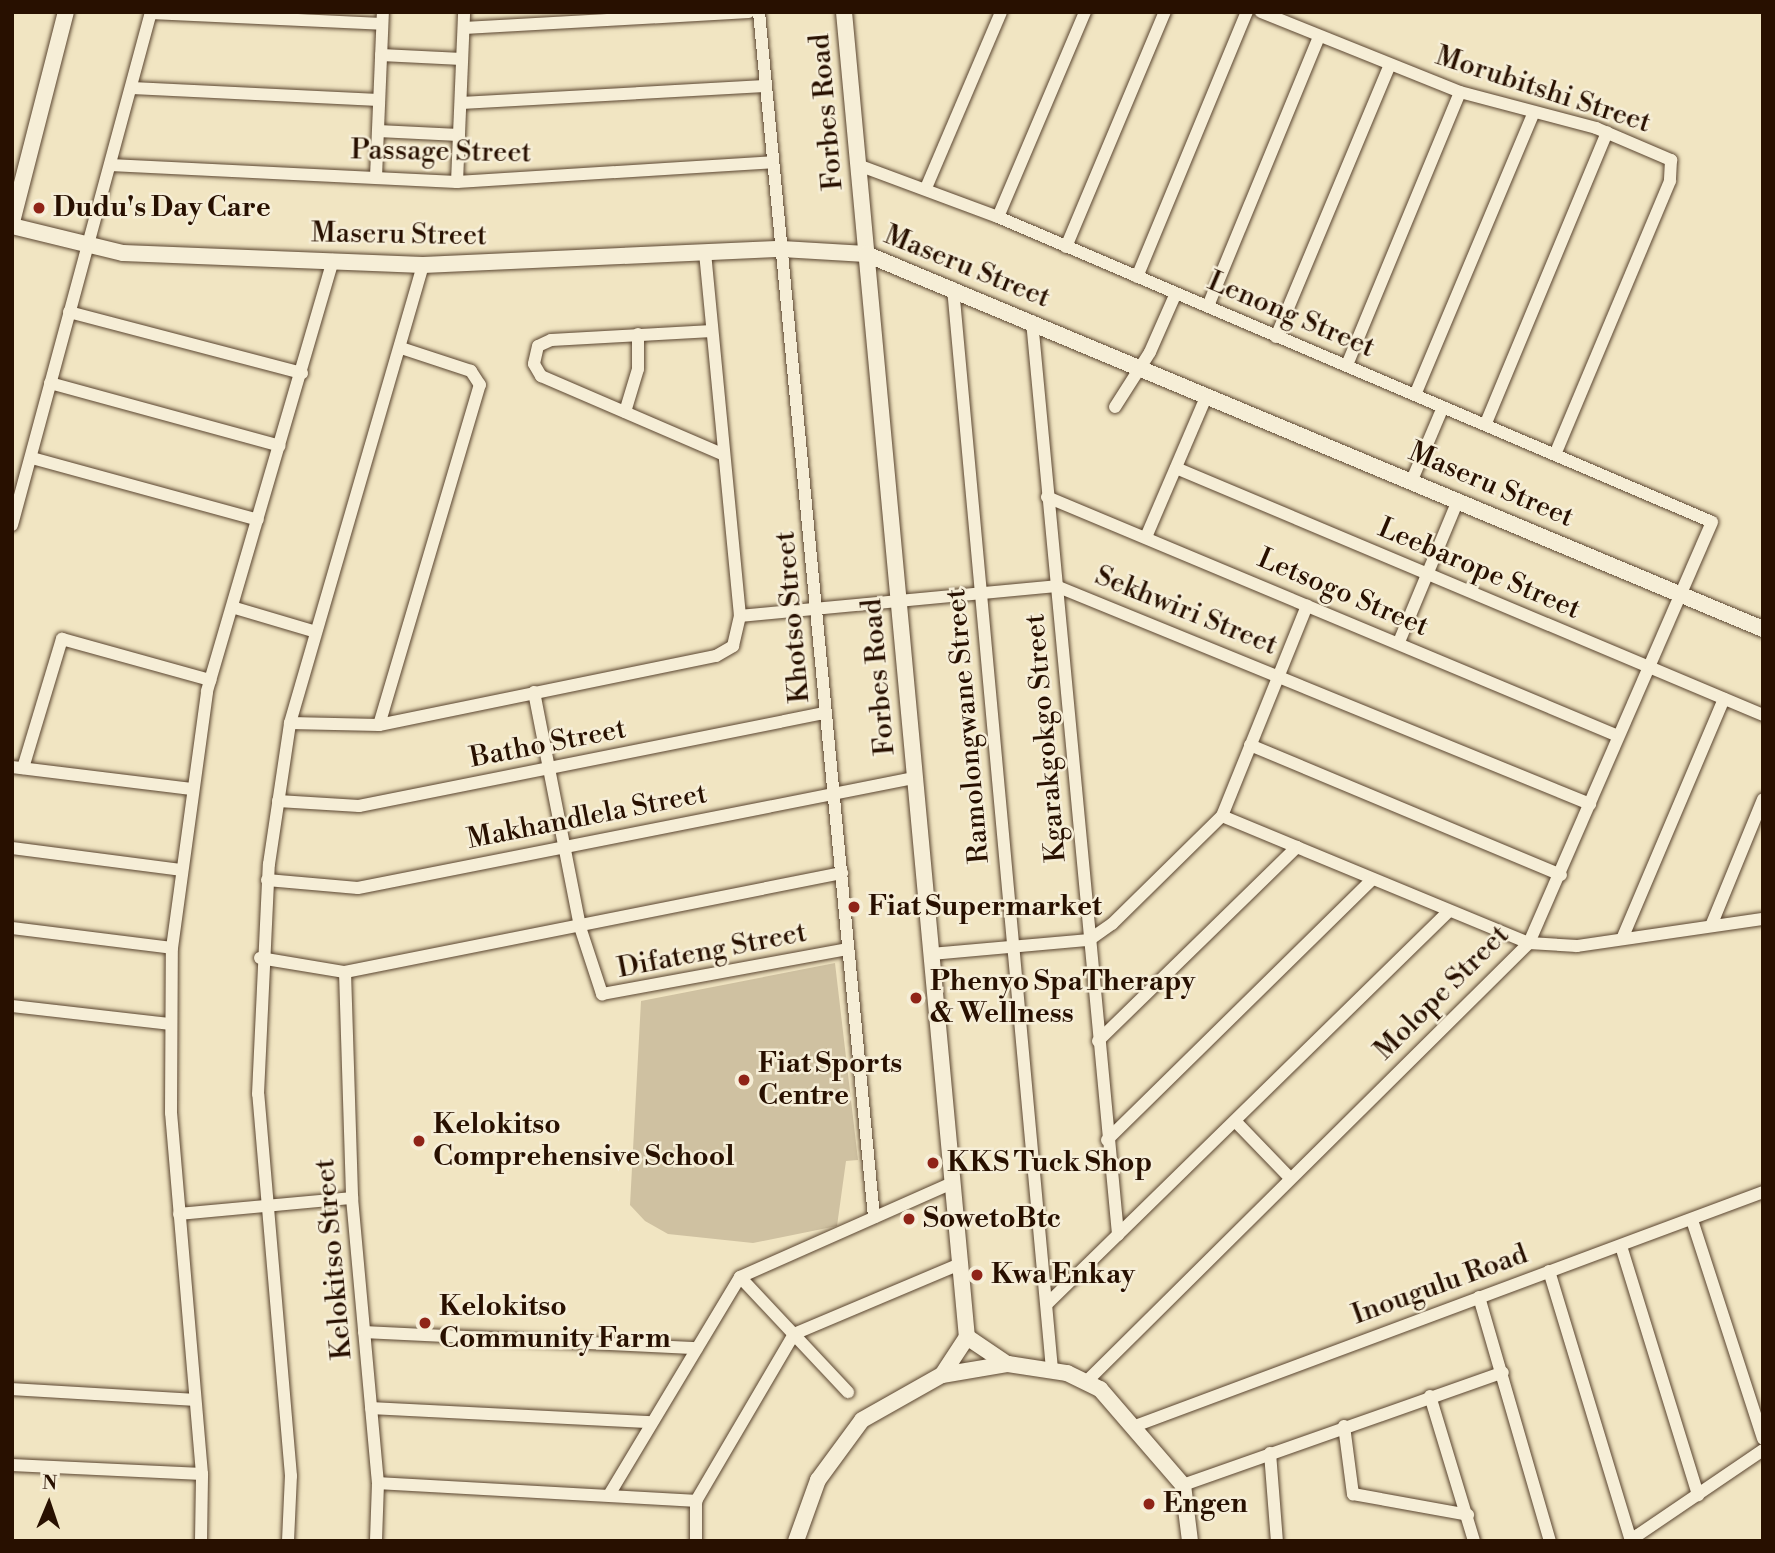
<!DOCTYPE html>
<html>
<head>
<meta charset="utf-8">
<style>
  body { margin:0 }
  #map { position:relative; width:1775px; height:1553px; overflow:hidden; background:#f1e5c2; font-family:"Libre Bodoni",serif }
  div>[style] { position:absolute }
  .green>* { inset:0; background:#cfc1a1 }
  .roads { filter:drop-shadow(0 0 2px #5a4530) drop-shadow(0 0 2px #5a4530) }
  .street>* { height:12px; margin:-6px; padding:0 6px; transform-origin:6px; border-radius:6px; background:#f6eed7 }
  .secondary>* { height:16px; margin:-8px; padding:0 8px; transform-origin:8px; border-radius:8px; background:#f6eed7 }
  .dots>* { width:19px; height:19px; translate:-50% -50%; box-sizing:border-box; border:4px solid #f6eed7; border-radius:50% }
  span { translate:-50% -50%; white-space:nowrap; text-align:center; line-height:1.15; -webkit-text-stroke:5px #f6eed7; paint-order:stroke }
  .street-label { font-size:28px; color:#281000 }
  .poi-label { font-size:28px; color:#281000; font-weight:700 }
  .left { translate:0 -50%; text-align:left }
  .frame { position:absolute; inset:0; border:14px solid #281000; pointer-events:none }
  .north { position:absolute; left:14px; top:1469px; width:70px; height:70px; -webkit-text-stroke:5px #f6eed7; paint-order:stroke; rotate:2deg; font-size:19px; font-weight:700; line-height:28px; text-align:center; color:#281000 }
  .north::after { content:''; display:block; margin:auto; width:24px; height:32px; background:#281000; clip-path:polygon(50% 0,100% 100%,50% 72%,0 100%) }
</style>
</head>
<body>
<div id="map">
  <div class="green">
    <div style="clip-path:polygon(835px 963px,858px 1160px,846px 1161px,837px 1226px,753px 1243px,668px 1234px,645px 1221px,630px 1205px,641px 1001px)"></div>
  </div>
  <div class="roads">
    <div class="street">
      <div style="left:759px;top:12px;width:1211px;rotate:84.55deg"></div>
      <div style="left:1261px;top:12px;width:214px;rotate:21.9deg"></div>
      <div style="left:1460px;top:92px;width:141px;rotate:14.8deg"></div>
      <div style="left:1596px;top:128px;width:82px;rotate:23.1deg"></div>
      <div style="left:1671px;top:160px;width:21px;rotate:93deg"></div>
      <div style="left:1670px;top:181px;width:294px;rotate:112.8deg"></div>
      <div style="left:151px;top:13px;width:231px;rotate:2.7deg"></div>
      <div style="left:464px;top:28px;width:285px;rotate:-3.2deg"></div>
      <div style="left:381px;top:55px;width:81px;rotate:2.8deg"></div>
      <div style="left:132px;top:88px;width:247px;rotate:2.8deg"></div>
      <div style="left:461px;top:103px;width:304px;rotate:-3.2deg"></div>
      <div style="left:378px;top:131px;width:81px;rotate:2.8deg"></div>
      <div style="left:110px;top:165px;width:347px;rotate:2.8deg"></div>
      <div style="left:457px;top:182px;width:316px;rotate:-3.6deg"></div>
      <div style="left:858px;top:165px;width:149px;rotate:20.4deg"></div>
      <div style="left:998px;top:217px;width:776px;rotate:23.13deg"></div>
      <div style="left:1712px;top:522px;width:459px;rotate:113.5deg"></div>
      <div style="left:1529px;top:943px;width:621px;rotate:135.26deg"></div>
      <div style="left:376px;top:177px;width:165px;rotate:-87.6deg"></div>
      <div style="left:457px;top:182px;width:170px;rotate:-87.6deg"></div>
      <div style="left:926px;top:188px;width:191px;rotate:-66.9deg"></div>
      <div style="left:998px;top:217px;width:223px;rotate:-67deg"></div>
      <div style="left:1066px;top:247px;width:255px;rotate:-67.2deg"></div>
      <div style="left:1137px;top:277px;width:287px;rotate:-67.5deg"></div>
      <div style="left:953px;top:288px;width:1086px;rotate:84.77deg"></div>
      <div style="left:1208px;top:306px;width:291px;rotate:-67.6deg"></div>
      <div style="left:69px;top:312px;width:241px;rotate:14.7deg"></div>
      <div style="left:1032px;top:321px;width:918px;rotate:84.62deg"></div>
      <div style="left:712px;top:331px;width:161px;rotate:176.8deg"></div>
      <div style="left:551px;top:340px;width:14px;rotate:155deg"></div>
      <div style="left:538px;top:346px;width:18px;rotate:103deg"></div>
      <div style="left:534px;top:364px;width:14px;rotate:60deg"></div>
      <div style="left:541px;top:376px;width:199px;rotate:23.3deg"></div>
      <div style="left:1276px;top:337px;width:295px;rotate:-67.3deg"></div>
      <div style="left:1347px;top:365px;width:295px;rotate:-67.5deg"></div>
      <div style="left:50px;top:383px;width:238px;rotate:15.3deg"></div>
      <div style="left:1415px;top:395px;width:305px;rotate:-67.2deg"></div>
      <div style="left:1115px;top:407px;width:65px;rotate:-57.5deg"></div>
      <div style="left:1150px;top:352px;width:64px;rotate:-66.2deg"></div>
      <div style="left:625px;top:412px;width:45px;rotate:-73.2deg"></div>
      <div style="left:638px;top:369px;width:35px;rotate:-90deg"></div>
      <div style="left:1486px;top:423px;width:315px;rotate:-67.4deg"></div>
      <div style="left:32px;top:458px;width:234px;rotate:15.3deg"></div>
      <div style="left:1176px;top:468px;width:637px;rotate:22.82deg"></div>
      <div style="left:1412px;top:480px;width:79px;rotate:-67deg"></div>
      <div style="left:1047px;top:497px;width:619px;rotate:22.71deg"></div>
      <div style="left:12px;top:525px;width:531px;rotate:-74.84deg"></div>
      <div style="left:1146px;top:537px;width:155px;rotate:-66.8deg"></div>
      <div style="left:235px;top:608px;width:84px;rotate:16.5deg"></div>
      <div style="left:740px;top:616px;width:317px;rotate:-5.4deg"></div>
      <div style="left:1056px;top:586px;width:577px;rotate:22.21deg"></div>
      <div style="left:1399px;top:642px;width:154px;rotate:-67.4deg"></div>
      <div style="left:534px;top:692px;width:239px;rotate:78.9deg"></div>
      <div style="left:580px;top:927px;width:71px;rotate:71.8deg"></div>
      <div style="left:602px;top:994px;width:250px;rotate:-10.4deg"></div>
      <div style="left:290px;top:723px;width:89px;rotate:1.3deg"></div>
      <div style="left:379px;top:725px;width:344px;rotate:-11.6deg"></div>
      <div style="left:716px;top:656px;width:20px;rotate:-30deg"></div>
      <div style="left:733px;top:646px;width:31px;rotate:-77deg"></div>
      <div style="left:740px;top:616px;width:366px;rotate:-95.5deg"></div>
      <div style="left:379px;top:725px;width:355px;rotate:-73.5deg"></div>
      <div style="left:480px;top:385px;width:17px;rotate:-123deg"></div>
      <div style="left:471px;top:371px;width:74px;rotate:-161.8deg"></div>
      <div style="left:1250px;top:745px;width:337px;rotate:22.7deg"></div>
      <div style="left:12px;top:767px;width:181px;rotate:7deg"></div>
      <div style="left:23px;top:768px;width:135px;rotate:-73.2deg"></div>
      <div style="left:62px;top:639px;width:154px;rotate:15.5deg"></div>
      <div style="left:278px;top:801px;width:81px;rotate:3.5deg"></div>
      <div style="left:359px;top:806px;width:476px;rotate:-11.3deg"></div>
      <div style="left:1222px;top:816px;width:332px;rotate:22.5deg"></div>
      <div style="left:1529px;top:943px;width:48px;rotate:3.6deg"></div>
      <div style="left:1577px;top:946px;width:188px;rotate:-8.3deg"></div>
      <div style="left:12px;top:848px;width:170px;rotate:7.4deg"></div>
      <div style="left:267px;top:880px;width:91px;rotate:5deg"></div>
      <div style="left:358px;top:888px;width:567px;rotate:-11.19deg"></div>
      <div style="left:1711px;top:926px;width:137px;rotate:-67.7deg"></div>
      <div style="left:12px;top:928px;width:161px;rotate:7.1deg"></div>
      <div style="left:1622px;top:939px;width:261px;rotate:-67deg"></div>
      <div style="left:931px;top:954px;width:159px;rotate:-5.1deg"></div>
      <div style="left:1089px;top:940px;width:28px;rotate:-35deg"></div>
      <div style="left:1112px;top:924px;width:154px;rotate:-44.5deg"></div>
      <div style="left:1222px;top:816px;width:227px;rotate:-68deg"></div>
      <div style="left:260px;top:958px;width:86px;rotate:9.4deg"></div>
      <div style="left:345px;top:972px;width:507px;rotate:-11.27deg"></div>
      <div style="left:345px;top:972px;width:226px;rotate:88.2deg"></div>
      <div style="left:352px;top:1198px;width:286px;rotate:84.8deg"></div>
      <div style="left:378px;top:1483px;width:58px;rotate:92deg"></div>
      <div style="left:12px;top:1006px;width:158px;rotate:6.5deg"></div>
      <div style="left:1098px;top:1041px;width:278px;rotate:-44.3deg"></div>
      <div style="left:1236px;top:1122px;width:78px;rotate:46deg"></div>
      <div style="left:1107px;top:1140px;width:371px;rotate:-44.5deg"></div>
      <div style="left:179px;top:1214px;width:174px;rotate:-5.3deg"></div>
      <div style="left:1692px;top:1220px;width:230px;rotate:72deg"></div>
      <div style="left:1621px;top:1246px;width:261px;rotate:72.8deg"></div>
      <div style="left:1549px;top:1271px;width:282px;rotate:73.1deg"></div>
      <div style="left:740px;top:1277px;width:158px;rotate:46.8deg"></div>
      <div style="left:1479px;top:1297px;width:254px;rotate:73.8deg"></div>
      <div style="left:1047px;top:1304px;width:562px;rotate:-44.35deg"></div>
      <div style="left:364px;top:1332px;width:333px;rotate:2.8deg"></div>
      <div style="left:12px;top:1389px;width:183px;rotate:3.4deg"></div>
      <div style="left:1430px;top:1396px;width:152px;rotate:73.1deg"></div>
      <div style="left:371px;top:1408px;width:280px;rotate:2.9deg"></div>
      <div style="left:1135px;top:1426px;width:670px;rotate:-20.44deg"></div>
      <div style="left:1344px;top:1426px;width:69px;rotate:82.5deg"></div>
      <div style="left:1353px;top:1494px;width:117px;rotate:10.3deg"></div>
      <div style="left:1270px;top:1453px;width:88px;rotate:85.5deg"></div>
      <div style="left:12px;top:1465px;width:190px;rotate:2.7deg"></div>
      <div style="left:378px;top:1483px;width:319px;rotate:3.2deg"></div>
      <div style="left:1183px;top:1485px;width:339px;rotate:-19.4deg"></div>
      <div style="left:609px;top:1495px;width:254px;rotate:-59deg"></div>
      <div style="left:740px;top:1277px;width:232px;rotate:-23.9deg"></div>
      <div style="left:1632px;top:1539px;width:158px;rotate:-34.2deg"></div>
      <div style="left:201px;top:1541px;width:67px;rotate:-89.1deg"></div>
      <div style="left:202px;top:1474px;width:362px;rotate:-94.9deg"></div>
      <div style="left:171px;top:1113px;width:165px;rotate:-89.7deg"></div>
      <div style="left:172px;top:948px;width:259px;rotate:-82.2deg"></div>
      <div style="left:207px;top:691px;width:449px;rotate:-73.7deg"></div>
      <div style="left:288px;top:1541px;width:65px;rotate:-87.4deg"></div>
      <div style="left:291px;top:1476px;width:383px;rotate:-94.9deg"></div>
      <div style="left:258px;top:1094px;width:230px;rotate:-87.3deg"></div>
      <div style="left:269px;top:864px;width:143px;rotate:-81.5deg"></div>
      <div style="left:290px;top:723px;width:477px;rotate:-73.8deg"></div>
      <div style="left:696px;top:1541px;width:40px;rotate:-90deg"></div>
      <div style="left:696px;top:1501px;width:194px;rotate:-59.6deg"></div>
      <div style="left:794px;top:1334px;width:180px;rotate:-22.9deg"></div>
    </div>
    <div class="secondary">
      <div style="left:844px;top:12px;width:1331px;rotate:84.7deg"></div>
      <div style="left:967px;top:1337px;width:45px;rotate:123.3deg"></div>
      <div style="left:12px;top:222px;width:217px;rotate:-75.6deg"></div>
      <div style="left:12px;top:226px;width:114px;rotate:13.7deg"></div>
      <div style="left:123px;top:253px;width:300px;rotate:2.3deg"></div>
      <div style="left:423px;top:265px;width:359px;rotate:-2.6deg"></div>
      <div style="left:782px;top:249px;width:84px;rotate:3.4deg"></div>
      <div style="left:866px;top:254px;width:972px;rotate:22.69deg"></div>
      <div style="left:967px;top:1337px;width:45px;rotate:34deg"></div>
      <div style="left:796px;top:1541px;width:65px;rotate:-70.2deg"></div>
      <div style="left:818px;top:1480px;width:74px;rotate:-53.7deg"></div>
      <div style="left:862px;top:1420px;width:92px;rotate:-29.4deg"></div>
      <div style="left:942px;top:1375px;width:67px;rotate:-9.5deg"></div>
      <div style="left:1008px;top:1364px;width:60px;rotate:8.7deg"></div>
      <div style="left:1067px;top:1373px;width:37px;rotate:26deg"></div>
      <div style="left:1100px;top:1389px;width:127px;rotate:49.2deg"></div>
      <div style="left:1183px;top:1485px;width:56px;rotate:82.9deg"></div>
    </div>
  </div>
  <div class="dots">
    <div style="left:39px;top:208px;background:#8f2418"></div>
    <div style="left:854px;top:907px;background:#8f2418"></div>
    <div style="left:916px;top:998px;background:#8f2418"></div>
    <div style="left:744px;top:1080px;background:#8f2418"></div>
    <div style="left:419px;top:1141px;background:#8f2418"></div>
    <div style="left:933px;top:1163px;background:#8f2418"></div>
    <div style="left:909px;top:1219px;background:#8f2418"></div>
    <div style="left:977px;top:1275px;background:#8f2418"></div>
    <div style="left:425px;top:1323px;background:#8f2418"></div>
    <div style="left:1149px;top:1504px;background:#8f2418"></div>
  </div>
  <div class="street-label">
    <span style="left:1543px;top:90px;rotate:18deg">Morubitshi Street</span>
    <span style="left:827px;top:112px;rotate:-95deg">Forbes Road</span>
    <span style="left:441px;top:152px;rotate:1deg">Passage Street</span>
    <span style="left:399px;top:235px;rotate:1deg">Maseru Street</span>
    <span style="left:967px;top:267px;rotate:22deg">Maseru Street</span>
    <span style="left:1291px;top:315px;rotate:23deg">Lenong Street</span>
    <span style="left:1491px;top:485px;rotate:23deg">Maseru Street</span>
    <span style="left:1479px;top:569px;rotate:23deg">Leebarope Street</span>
    <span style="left:1343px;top:593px;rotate:23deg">Letsogo Street</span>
    <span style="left:1186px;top:611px;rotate:22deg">Sekhwiri Street</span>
    <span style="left:793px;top:617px;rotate:-95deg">Khotso Street</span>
    <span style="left:879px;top:677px;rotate:-95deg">Forbes Road</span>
    <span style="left:968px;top:726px;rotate:-95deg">Ramolongwane Street</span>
    <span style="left:1046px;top:738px;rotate:-95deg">Kgarakgokgo Street</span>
    <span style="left:548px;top:744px;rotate:-11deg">Batho Street</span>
    <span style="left:587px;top:817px;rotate:-11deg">Makhandlela Street</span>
    <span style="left:712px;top:951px;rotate:-11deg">Difateng Street</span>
    <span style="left:1442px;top:993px;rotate:-45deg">Molope Street</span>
    <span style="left:334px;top:1259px;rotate:-95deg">Kelokitso Street</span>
    <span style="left:1440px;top:1285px;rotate:-20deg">Inougulu Road</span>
  </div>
  <div class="poi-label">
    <span class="left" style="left:53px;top:208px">Dudu's Day Care</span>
    <span class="left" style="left:868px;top:907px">Fiat Supermarket</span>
    <span class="left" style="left:930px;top:998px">Phenyo SpaTherapy<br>&amp; Wellness</span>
    <span class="left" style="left:758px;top:1080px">Fiat Sports<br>Centre</span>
    <span class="left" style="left:433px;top:1141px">Kelokitso<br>Comprehensive School</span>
    <span class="left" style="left:947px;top:1163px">KKS Tuck Shop</span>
    <span class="left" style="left:923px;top:1219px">SowetoBtc</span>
    <span class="left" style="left:991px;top:1275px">Kwa Enkay</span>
    <span class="left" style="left:439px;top:1323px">Kelokitso<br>Community Farm</span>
    <span class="left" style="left:1163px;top:1504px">Engen</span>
  </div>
  <div class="frame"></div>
  <div class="north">N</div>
</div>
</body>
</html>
